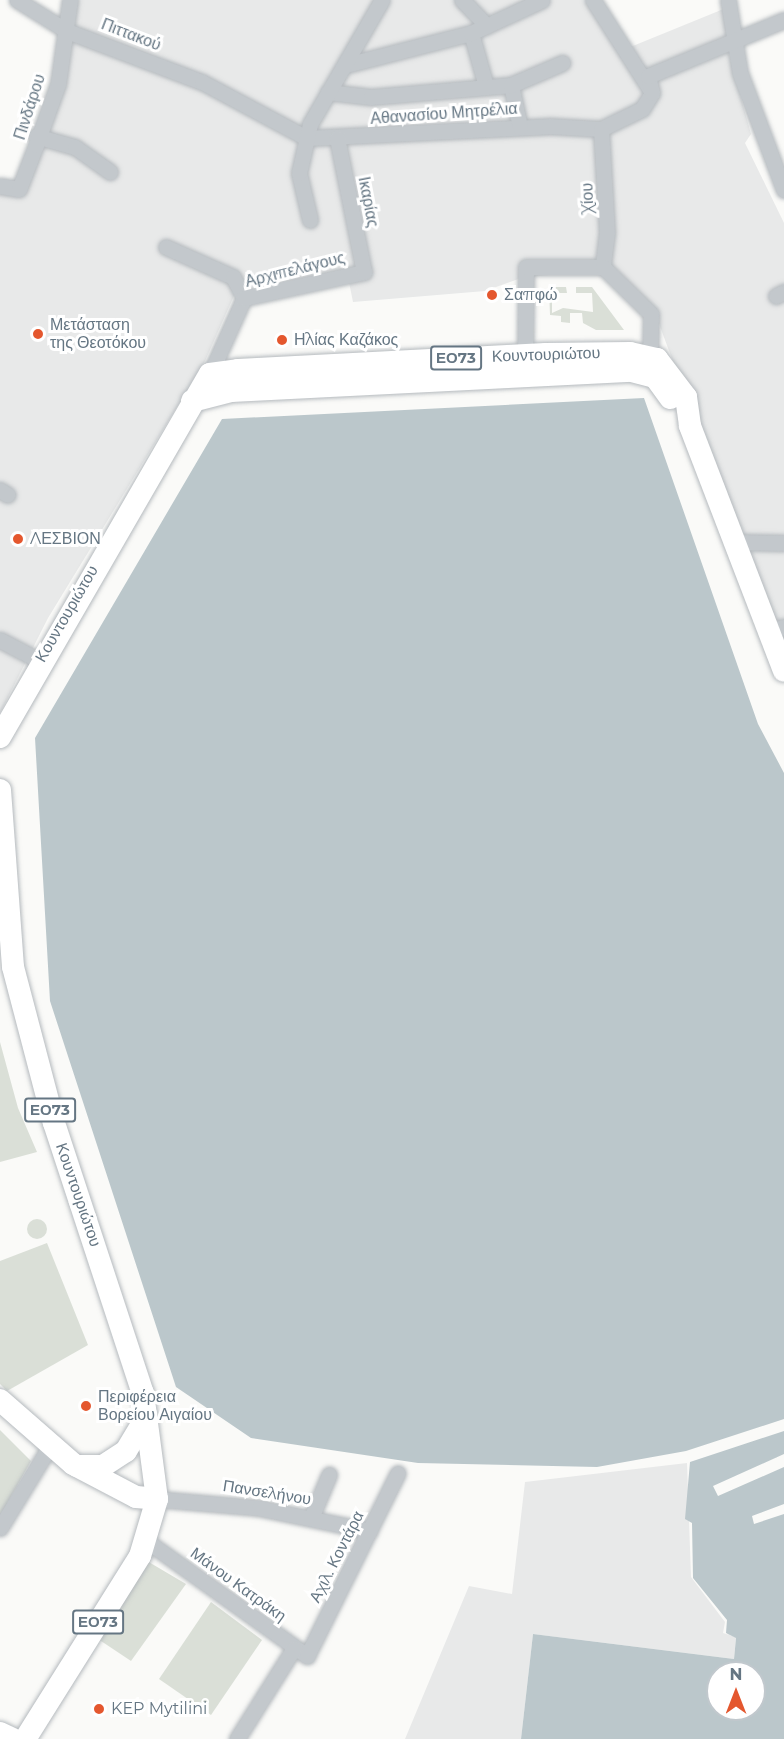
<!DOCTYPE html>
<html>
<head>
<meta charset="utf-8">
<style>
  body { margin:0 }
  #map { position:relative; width:784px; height:1739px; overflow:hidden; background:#fafaf8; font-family:Montserrat,sans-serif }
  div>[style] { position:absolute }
  .built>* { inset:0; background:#e8e9e9 }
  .green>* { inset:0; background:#dadfd7 }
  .round { border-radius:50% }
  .water>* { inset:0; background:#bbc7cb }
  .roads { filter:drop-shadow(0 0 2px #b5babe) drop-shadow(0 0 2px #b5babe) }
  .minor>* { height:15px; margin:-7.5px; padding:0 7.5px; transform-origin:7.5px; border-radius:7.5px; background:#c3c8cc }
  .primary>* { height:22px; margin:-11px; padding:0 11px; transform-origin:11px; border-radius:11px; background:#fff }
  .dots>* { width:16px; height:16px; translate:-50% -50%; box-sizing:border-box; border:3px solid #fff; border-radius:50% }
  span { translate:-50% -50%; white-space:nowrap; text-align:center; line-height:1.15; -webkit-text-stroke:6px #fff; paint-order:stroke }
  .shield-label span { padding:2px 4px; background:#fff; border:2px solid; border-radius:4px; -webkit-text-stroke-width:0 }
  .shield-label { font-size:15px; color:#657683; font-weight:700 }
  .street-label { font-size:16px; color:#657683 }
  .poi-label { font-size:16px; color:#657683 }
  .left { translate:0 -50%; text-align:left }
  .north { position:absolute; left:706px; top:1661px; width:60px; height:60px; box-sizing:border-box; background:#fff; border:2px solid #c1c8cd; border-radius:50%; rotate:0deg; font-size:16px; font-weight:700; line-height:24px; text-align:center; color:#657683 }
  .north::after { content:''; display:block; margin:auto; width:21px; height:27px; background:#e4572e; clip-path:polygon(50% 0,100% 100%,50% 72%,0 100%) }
</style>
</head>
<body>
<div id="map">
  <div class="built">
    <div style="clip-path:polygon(74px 0,594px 0,623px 50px,726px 8px,733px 32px,725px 41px,751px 134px,745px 143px,784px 223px,784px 660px,652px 305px,615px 268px,521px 278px,485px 291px,353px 302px,347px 272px,237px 289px,205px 361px,48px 618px,0 713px,0 189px,18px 195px,39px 147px)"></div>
    <div style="clip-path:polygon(687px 1463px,691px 1577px,725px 1622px,723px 1633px,736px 1637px,734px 1659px,533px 1634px,521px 1739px,405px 1739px,469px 1586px,512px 1594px,525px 1482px)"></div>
  </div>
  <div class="green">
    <div style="clip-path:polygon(549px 287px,566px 287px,567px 293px,552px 293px,552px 313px,563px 308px,593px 312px,592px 293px,576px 293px,576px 287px,592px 287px,624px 330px,596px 330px,583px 323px,582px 313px,570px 313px,570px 323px,561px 322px,561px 316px,550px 315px)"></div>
    <div style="clip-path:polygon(0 1042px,18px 1108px,37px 1152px,0 1162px)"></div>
    <div class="round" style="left:27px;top:1219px;width:20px;height:20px"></div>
    <div style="clip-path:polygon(47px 1243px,88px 1345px,7px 1391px,0 1384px,0 1261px)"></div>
    <div style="clip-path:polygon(0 1430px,31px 1461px,0 1516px)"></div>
    <div style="clip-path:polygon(147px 1561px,186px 1584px,131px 1661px,95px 1637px)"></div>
    <div style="clip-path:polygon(211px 1602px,262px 1640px,211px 1715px,159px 1679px)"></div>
  </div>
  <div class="water">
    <div style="clip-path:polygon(644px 398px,758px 724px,784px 773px,784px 1419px,686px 1451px,597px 1467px,418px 1463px,251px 1438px,176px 1387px,50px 1001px,35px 738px,222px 419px)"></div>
    <div style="clip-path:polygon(evenodd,784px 1431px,784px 1454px,713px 1486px,718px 1496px,784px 1467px,784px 1504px,752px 1516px,754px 1524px,784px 1514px,784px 1739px,521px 1739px,533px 1634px,734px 1659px,736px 1638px,726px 1633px,727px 1620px,693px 1578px,692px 1523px,685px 1519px,690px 1462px,784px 1431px,718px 1673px,754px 1673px,754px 1709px,718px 1709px,718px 1673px)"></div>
  </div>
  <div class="roads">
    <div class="minor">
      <div style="left:17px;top:0;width:59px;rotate:31.8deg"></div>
      <div style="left:67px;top:31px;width:144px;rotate:20.7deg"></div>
      <div style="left:202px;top:82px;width:119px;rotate:28.1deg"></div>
      <div style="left:307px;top:138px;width:242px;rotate:-2.8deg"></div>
      <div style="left:549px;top:126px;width:52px;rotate:3.3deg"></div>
      <div style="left:601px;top:129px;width:46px;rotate:-26deg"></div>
      <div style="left:642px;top:109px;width:19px;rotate:-58deg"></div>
      <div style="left:462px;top:0;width:36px;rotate:46deg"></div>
      <div style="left:593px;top:0;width:104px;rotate:57.5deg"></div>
      <div style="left:728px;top:0;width:74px;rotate:80.7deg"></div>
      <div style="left:740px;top:73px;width:125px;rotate:69.4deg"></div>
      <div style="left:471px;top:33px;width:55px;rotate:74.2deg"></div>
      <div style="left:346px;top:65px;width:129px;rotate:-14.4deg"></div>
      <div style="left:471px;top:33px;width:78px;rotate:-24.9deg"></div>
      <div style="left:511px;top:85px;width:43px;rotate:77.9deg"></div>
      <div style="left:328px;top:92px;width:43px;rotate:6.6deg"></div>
      <div style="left:371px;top:97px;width:141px;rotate:-4.9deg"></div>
      <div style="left:511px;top:85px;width:56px;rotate:-23.3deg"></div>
      <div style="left:652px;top:93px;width:17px;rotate:-103deg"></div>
      <div style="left:648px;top:76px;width:147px;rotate:-22.4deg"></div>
      <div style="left:601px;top:129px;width:103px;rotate:86.7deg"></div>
      <div style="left:607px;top:232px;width:35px;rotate:97deg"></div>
      <div style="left:36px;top:136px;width:41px;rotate:15.8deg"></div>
      <div style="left:75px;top:147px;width:43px;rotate:35.5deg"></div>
      <div style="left:0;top:186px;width:19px;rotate:9deg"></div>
      <div style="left:19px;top:189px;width:47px;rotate:-68.9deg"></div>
      <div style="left:36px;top:145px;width:65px;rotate:-70.2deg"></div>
      <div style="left:58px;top:84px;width:85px;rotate:-81.9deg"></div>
      <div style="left:310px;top:220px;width:48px;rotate:-103.2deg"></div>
      <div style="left:299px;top:173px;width:50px;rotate:-77.3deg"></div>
      <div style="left:310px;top:124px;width:143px;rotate:-59.9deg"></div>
      <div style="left:166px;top:247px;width:73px;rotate:24.1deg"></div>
      <div style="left:233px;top:277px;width:24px;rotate:62deg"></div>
      <div style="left:776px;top:296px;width:9px;rotate:-27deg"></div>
      <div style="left:525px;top:362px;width:95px;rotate:-89.4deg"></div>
      <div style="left:526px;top:267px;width:77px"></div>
      <div style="left:603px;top:267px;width:67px;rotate:44.4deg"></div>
      <div style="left:651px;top:314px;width:43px;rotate:91.3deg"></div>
      <div style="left:210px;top:374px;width:83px;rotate:-65.9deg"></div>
      <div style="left:244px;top:298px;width:123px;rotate:-12.2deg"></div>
      <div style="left:364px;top:272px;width:137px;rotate:-101.4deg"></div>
      <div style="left:0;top:490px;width:9px;rotate:32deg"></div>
      <div style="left:734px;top:542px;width:50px;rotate:1.1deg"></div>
      <div style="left:766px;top:632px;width:19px;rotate:-16deg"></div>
      <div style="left:0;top:640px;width:45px;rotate:27.7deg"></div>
      <div style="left:157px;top:1499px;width:102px;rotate:5deg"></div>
      <div style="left:259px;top:1508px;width:113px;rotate:11.7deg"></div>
      <div style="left:311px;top:1518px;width:47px;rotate:-67.3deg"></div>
      <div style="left:0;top:1528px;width:96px;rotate:-58.6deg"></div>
      <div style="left:148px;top:1542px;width:196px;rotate:35.6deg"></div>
      <div style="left:307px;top:1656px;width:204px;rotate:-63.6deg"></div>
      <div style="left:237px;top:1739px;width:107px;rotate:-57.9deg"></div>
    </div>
    <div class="primary">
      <div style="left:192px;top:401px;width:40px;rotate:-14.4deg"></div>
      <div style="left:231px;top:391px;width:401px;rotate:-2.9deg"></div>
      <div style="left:632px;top:371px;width:24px;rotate:15deg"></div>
      <div style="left:655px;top:377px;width:26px;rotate:54deg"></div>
      <div style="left:0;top:737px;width:419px;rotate:-60deg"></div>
      <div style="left:210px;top:374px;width:28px;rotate:-8deg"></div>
      <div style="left:238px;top:370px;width:308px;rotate:-3deg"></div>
      <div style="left:546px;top:354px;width:84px;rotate:-0.7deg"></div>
      <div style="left:630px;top:353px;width:28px;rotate:13deg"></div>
      <div style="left:657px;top:359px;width:48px;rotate:52.7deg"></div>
      <div style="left:686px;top:397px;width:29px;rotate:82deg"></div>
      <div style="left:690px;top:426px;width:262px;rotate:69deg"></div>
      <div style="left:0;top:790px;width:177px;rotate:85.8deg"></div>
      <div style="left:13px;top:967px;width:161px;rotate:75.3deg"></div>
      <div style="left:54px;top:1123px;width:284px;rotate:71.8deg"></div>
      <div style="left:143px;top:1393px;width:107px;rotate:82.5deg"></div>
      <div style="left:157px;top:1499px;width:59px;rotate:106.6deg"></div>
      <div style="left:140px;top:1556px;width:216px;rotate:122.1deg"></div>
      <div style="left:0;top:1400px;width:97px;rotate:41.2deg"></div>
      <div style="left:73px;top:1464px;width:71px;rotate:27.6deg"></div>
      <div style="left:136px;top:1497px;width:21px;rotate:5deg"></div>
      <div style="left:77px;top:1466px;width:26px"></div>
      <div style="left:103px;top:1466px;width:27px;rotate:-33deg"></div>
      <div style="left:126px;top:1451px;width:37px;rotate:-59deg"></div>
      <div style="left:0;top:1733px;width:14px;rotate:25deg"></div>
    </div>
  </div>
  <div class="dots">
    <div style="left:492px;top:295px;background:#e4572e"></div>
    <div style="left:38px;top:334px;background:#e4572e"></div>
    <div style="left:282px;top:340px;background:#e4572e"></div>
    <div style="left:18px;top:539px;background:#e4572e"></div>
    <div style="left:86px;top:1406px;background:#e4572e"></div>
    <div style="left:99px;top:1709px;background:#e4572e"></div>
  </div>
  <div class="shield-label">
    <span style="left:456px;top:358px">ΕΟ73</span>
    <span style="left:50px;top:1110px">ΕΟ73</span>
    <span style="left:98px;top:1622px">ΕΟ73</span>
  </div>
  <div class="street-label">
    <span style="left:131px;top:35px;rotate:21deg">Πιττακού</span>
    <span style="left:30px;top:107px;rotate:-72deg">Πινδάρου</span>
    <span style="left:444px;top:114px;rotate:-4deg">Αθανασίου Μητρέλια</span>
    <span style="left:588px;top:198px;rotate:-92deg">Χίου</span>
    <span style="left:368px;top:202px;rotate:79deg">Ικαρίας</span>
    <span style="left:295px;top:270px;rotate:-14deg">Αρχιπελάγους</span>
    <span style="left:546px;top:355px;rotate:-2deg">Κουντουριώτου</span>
    <span style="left:67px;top:614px;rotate:-60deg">Κουντουριώτου</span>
    <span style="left:78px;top:1195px;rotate:71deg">Κουντουριώτου</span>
    <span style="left:267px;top:1493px;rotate:9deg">Πανσελήνου</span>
    <span style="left:337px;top:1557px;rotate:-63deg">Αχιλ. Κοντάρα</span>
    <span style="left:238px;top:1585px;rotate:36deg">Μάνου Κατράκη</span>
  </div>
  <div class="poi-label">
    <span class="left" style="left:504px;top:295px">Σαπφώ</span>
    <span class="left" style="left:50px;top:334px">Μετάσταση<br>της Θεοτόκου</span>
    <span class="left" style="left:294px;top:340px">Ηλίας Καζάκος</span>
    <span class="left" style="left:30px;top:539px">ΛΕΣΒΙΟΝ</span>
    <span class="left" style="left:98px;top:1406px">Περιφέρεια<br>Βορείου Αιγαίου</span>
    <span class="left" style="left:111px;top:1709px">KEP Mytilini</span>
  </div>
  <div class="north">N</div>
</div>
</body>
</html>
